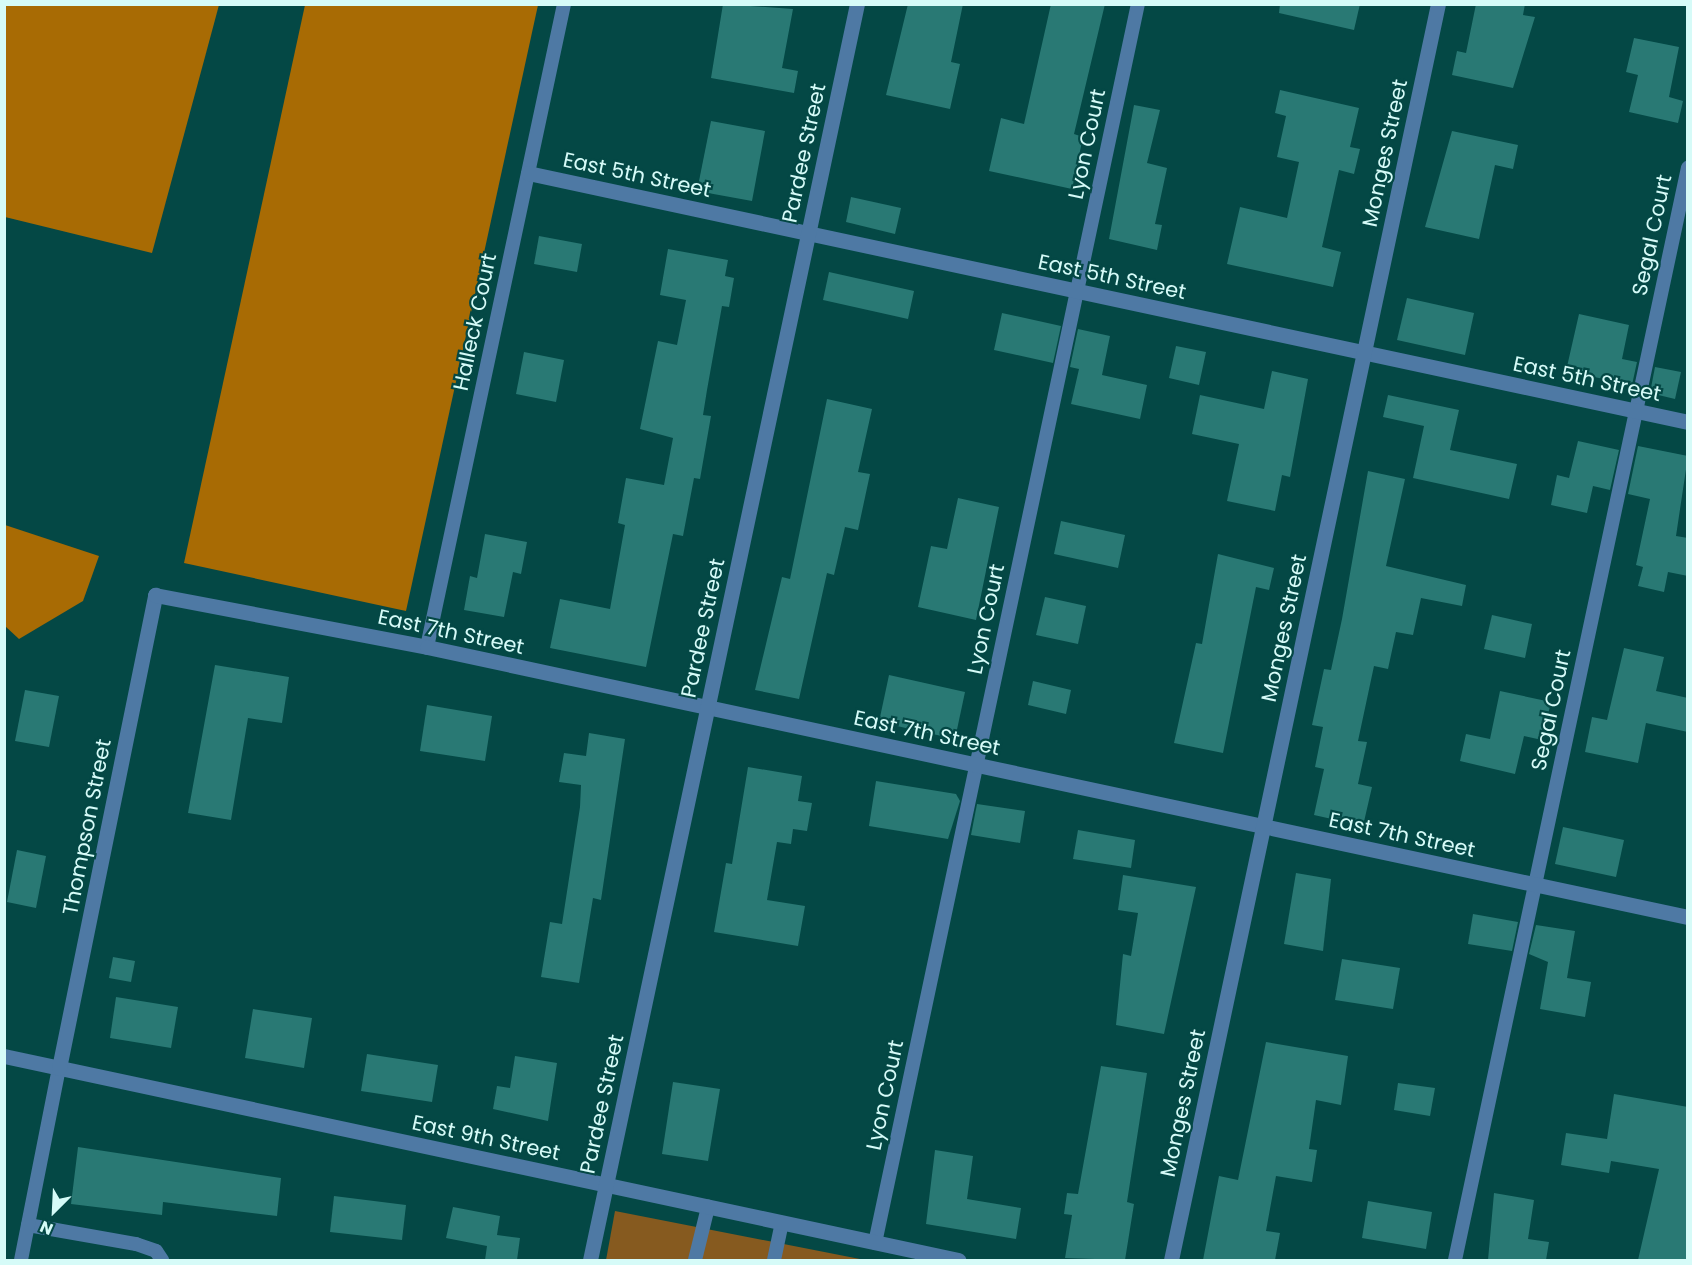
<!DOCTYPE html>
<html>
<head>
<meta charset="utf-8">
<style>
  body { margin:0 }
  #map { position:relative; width:1692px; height:1265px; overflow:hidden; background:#044845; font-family:Poppins,sans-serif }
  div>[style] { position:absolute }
  .green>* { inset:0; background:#865a1f }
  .forest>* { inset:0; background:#a86b04 }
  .building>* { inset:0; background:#297974 }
  .lane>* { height:14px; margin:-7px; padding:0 7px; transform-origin:7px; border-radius:7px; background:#4e79a4 }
  .street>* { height:15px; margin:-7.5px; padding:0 7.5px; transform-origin:7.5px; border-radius:7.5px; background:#4e79a4 }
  span { translate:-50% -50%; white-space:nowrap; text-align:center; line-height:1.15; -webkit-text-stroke:4.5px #044845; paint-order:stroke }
  .street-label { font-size:21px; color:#d6fbf8 }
  .frame { position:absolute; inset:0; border:6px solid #d6fbf8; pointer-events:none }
  .north { position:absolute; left:24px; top:1181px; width:60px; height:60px; -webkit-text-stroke:4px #044845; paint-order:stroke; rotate:204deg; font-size:16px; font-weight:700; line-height:24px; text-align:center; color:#d6fbf8 }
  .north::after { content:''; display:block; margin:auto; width:21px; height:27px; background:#d6fbf8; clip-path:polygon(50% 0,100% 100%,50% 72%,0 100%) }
</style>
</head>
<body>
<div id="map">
  <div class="green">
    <div style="clip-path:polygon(615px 1211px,865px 1260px,606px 1260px)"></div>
  </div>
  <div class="forest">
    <div style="clip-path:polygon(5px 4px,219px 5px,152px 253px,5px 217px)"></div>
    <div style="clip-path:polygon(305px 5px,538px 5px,406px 611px,184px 563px)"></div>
    <div style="clip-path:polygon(5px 525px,99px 556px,83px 601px,19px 639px,5px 626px)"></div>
  </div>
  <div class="building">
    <div style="clip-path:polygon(723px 4px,793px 9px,782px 68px,798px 71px,794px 93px,711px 78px)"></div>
    <div style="clip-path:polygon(908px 4px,963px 4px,951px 62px,960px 64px,950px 109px,886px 95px)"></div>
    <div style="clip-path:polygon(1051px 4px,1105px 4px,1074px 134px,1083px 137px,1072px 189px,989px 171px,1001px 118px,1024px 124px)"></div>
    <div style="clip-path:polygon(1280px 4px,1360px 4px,1354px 30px,1279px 13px)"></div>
    <div style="clip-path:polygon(1476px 4px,1525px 4px,1523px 15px,1535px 17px,1513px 88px,1452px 75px,1457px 51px,1466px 53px)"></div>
    <div style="clip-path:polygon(1634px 38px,1679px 47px,1669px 97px,1683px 101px,1678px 123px,1629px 112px,1638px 75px,1626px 72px)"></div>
    <div style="clip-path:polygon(1280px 90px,1359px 108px,1350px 147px,1360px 149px,1354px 174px,1339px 170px,1322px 247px,1341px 252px,1333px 287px,1227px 264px,1240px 207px,1287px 218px,1299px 162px,1277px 157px,1286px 116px,1275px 113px)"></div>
    <div style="clip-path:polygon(1134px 105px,1160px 110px,1147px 163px,1167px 168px,1155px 224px,1162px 225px,1157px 250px,1109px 239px)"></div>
    <div style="clip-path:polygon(711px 121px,765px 131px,752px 201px,697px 191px)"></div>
    <div style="clip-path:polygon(1452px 131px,1518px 145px,1513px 169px,1495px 165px,1479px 239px,1425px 227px)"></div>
    <div style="clip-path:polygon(851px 197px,901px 208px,895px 234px,846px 222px)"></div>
    <div style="clip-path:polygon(539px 236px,582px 244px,577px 272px,534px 264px)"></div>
    <div style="clip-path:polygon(668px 249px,728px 260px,725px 276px,734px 278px,729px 307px,722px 306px,707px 390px,703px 415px,711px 416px,700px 479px,694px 478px,683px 536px,673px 534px,646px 667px,550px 648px,560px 599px,610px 609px,625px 525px,618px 523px,626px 478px,664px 485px,673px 438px,640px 429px,658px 341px,677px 345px,686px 300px,660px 295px)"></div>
    <div style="clip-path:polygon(829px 272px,914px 291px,908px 319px,823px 300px)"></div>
    <div style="clip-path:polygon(1407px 298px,1474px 313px,1465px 355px,1397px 340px)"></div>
    <div style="clip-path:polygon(1002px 313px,1061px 326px,1053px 363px,994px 350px)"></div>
    <div style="clip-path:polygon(1579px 314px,1629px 325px,1622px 359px,1637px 362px,1632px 385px,1566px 371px)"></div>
    <div style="clip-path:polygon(1078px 329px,1110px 336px,1102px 375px,1147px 385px,1140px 419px,1071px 404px,1079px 369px,1070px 367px)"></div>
    <div style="clip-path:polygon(1176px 346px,1206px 352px,1199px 385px,1169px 378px)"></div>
    <div style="clip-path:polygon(524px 352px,564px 360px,556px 402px,516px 394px)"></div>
    <div style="clip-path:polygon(1655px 367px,1681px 372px,1675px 399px,1650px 393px)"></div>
    <div style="clip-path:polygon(1272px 371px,1308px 379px,1290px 477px,1282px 475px,1275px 511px,1227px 501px,1239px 444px,1192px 434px,1200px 395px,1264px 409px)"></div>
    <div style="clip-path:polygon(1388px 395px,1459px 410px,1450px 450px,1517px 464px,1509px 499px,1413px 478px,1424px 426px,1383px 417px)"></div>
    <div style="clip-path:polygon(827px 399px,872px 409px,858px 472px,870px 474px,858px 530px,845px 527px,834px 575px,827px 573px,799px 699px,755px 690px,782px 577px,790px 579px)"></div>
    <div style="clip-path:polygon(1578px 441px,1619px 450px,1610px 490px,1593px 486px,1587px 513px,1551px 505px,1557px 475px,1569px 478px)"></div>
    <div style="clip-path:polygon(1638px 446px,1688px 456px,1676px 536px,1688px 538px,1688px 576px,1668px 572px,1664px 592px,1638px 586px,1643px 567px,1636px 565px,1650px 499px,1628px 494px)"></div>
    <div style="clip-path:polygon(1368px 471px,1405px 479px,1386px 566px,1466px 585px,1462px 606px,1421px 598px,1413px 635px,1396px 632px,1388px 669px,1374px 666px,1358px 741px,1367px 742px,1358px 784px,1372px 787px,1363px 826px,1314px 815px,1324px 769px,1315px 767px,1323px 727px,1312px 725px,1324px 669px,1331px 670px,1342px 619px)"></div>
    <div style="clip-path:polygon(958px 498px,999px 507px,976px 620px,918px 607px,931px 546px,947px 549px)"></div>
    <div style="clip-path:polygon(1061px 521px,1125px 535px,1118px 568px,1054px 554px)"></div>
    <div style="clip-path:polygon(485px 534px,527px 542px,521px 574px,513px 572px,504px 617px,464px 610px,470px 576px,477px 578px)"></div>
    <div style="clip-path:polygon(1218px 554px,1274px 568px,1269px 590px,1256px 587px,1223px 753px,1174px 743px,1196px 643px,1202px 644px)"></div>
    <div style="clip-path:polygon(1045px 597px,1086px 606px,1078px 644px,1036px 635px)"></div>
    <div style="clip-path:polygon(1492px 615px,1532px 624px,1525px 658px,1484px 649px)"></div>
    <div style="clip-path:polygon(1624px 648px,1664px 657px,1656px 691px,1688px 698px,1688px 732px,1646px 723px,1638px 763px,1585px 752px,1592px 717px,1607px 720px)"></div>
    <div style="clip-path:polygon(215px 665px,289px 677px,282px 723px,248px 718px,231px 820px,188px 813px)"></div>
    <div style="clip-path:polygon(889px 675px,965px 692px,955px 739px,879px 722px)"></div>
    <div style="clip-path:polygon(1033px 681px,1071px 690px,1066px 714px,1028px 705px)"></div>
    <div style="clip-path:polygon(25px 690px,59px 696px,49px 747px,15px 741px)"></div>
    <div style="clip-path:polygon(1500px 691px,1551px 702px,1542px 740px,1524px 736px,1515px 774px,1460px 761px,1466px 734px,1490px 739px)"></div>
    <div style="clip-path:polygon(427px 705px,492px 716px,485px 761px,420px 751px)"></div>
    <div style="clip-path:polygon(589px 733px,625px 739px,601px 900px,593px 898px,579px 983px,541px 977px,550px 922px,562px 924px,580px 807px,581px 785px,559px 782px,564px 753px,586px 756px)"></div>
    <div style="clip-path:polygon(748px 767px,802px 776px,798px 801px,812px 803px,807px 831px,793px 829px,791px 844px,777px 842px,767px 900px,805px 906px,798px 946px,714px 932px,726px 863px,732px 864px)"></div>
    <div style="clip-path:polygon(876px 781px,956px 794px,960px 801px,948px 839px,869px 826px)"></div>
    <div style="clip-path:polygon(977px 804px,1025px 811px,1020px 843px,971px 835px)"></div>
    <div style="clip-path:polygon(1563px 827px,1624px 840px,1616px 877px,1555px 864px)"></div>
    <div style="clip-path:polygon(1078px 830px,1135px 840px,1131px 868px,1073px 859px)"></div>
    <div style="clip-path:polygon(17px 850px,46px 856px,36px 908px,7px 902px)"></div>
    <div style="clip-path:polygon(1296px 873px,1331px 879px,1323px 951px,1284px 944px)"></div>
    <div style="clip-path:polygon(1123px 875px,1196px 887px,1164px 1034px,1116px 1025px,1123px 954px,1131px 956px,1138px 913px,1118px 910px)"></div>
    <div style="clip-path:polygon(1473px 914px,1518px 922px,1512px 951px,1468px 944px)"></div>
    <div style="clip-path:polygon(1536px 925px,1575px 931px,1567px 978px,1591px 982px,1585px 1017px,1540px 1009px,1548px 962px,1529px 954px)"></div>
    <div style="clip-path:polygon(113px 957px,135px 961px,131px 982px,109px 978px)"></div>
    <div style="clip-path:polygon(1342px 959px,1400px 968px,1393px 1009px,1335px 1000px)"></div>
    <div style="clip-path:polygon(116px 997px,178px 1007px,171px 1048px,110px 1038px)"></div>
    <div style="clip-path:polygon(253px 1009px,312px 1018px,304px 1068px,245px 1058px)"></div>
    <div style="clip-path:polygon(1266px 1042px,1348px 1056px,1341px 1105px,1316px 1100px,1309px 1149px,1317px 1150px,1312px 1182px,1276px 1176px,1266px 1231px,1280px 1233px,1275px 1260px,1203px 1260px,1219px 1176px,1238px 1180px)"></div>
    <div style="clip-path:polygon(367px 1054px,438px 1065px,432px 1102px,361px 1091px)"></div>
    <div style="clip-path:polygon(515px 1056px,557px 1063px,548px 1121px,493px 1109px,497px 1086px,510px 1088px)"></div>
    <div style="clip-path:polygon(1101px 1066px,1147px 1073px,1127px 1202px,1134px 1204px,1125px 1260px,1065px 1258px,1072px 1215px,1064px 1214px,1067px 1193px,1078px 1194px)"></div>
    <div style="clip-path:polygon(673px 1082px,720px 1089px,708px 1161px,662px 1154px)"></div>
    <div style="clip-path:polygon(1398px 1083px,1435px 1088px,1430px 1116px,1394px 1110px)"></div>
    <div style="clip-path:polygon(1614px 1094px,1688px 1107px,1688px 1260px,1638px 1260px,1659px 1169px,1611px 1161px,1609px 1173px,1561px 1165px,1566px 1133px,1607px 1139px)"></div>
    <div style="clip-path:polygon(78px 1147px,281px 1178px,277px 1216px,163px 1202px,162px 1215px,71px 1204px)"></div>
    <div style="clip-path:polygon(935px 1150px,973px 1156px,967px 1199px,1021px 1208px,1016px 1239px,926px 1224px)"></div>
    <div style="clip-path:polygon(1494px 1193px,1534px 1200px,1528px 1239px,1549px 1242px,1546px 1260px,1488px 1260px)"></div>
    <div style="clip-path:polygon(334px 1196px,406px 1205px,402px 1240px,330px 1232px)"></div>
    <div style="clip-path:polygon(1368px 1201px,1432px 1212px,1426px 1249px,1362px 1238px)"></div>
    <div style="clip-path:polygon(453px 1207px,500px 1216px,497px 1235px,520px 1238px,517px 1260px,485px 1260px,487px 1246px,446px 1238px)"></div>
  </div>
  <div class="lane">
    <div style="left:427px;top:647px;width:657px;rotate:-77.97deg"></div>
    <div style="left:28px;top:1225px;width:110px;rotate:10deg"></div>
    <div style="left:136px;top:1244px;width:21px;rotate:19deg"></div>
    <div style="left:156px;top:1251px;width:11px;rotate:56deg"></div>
    <div style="left:875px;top:1243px;width:1267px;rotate:-78.02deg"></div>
    <div style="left:21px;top:1260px;width:196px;rotate:-78.8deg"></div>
    <div style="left:695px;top:1260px;width:55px;rotate:-76.2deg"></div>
    <div style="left:774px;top:1260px;width:38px;rotate:-78deg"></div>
    <div style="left:1455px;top:1260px;width:1117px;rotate:-77.96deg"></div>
  </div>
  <div class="street">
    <div style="left:528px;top:173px;width:1186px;rotate:12.11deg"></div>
    <div style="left:4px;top:1056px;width:976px;rotate:12.07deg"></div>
    <div style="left:59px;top:1068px;width:483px;rotate:-78.5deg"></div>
    <div style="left:155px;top:595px;width:277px;rotate:10.8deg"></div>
    <div style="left:427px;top:647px;width:1290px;rotate:12.09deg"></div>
    <div style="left:590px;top:1260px;width:1284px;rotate:-78deg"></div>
    <div style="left:1171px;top:1260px;width:1284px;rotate:-78deg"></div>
  </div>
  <div class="street-label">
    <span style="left:1087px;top:144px;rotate:-78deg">Lyon Court</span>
    <span style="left:804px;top:153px;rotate:-78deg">Pardee Street</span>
    <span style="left:1385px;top:153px;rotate:-78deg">Monges Street</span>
    <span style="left:637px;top:175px;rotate:12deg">East 5th Street</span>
    <span style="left:1652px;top:235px;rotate:-78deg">Segal Court</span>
    <span style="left:1112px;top:277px;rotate:12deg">East 5th Street</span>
    <span style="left:475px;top:322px;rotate:-78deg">Halleck Court</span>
    <span style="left:1587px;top:379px;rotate:12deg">East 5th Street</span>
    <span style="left:986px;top:619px;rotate:-78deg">Lyon Court</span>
    <span style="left:703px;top:628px;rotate:-78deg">Pardee Street</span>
    <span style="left:1284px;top:628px;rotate:-78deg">Monges Street</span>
    <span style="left:451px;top:632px;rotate:12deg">East 7th Street</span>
    <span style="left:1551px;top:710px;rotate:-78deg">Segal Court</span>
    <span style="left:927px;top:733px;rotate:12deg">East 7th Street</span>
    <span style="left:87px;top:827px;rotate:-79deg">Thompson Street</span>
    <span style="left:1402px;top:835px;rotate:12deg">East 7th Street</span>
    <span style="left:885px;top:1095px;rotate:-78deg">Lyon Court</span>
    <span style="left:1183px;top:1103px;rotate:-78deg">Monges Street</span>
    <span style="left:602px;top:1104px;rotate:-78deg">Pardee Street</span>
    <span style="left:486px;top:1138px;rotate:12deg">East 9th Street</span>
  </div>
  <div class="frame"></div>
  <div class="north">N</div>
</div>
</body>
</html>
